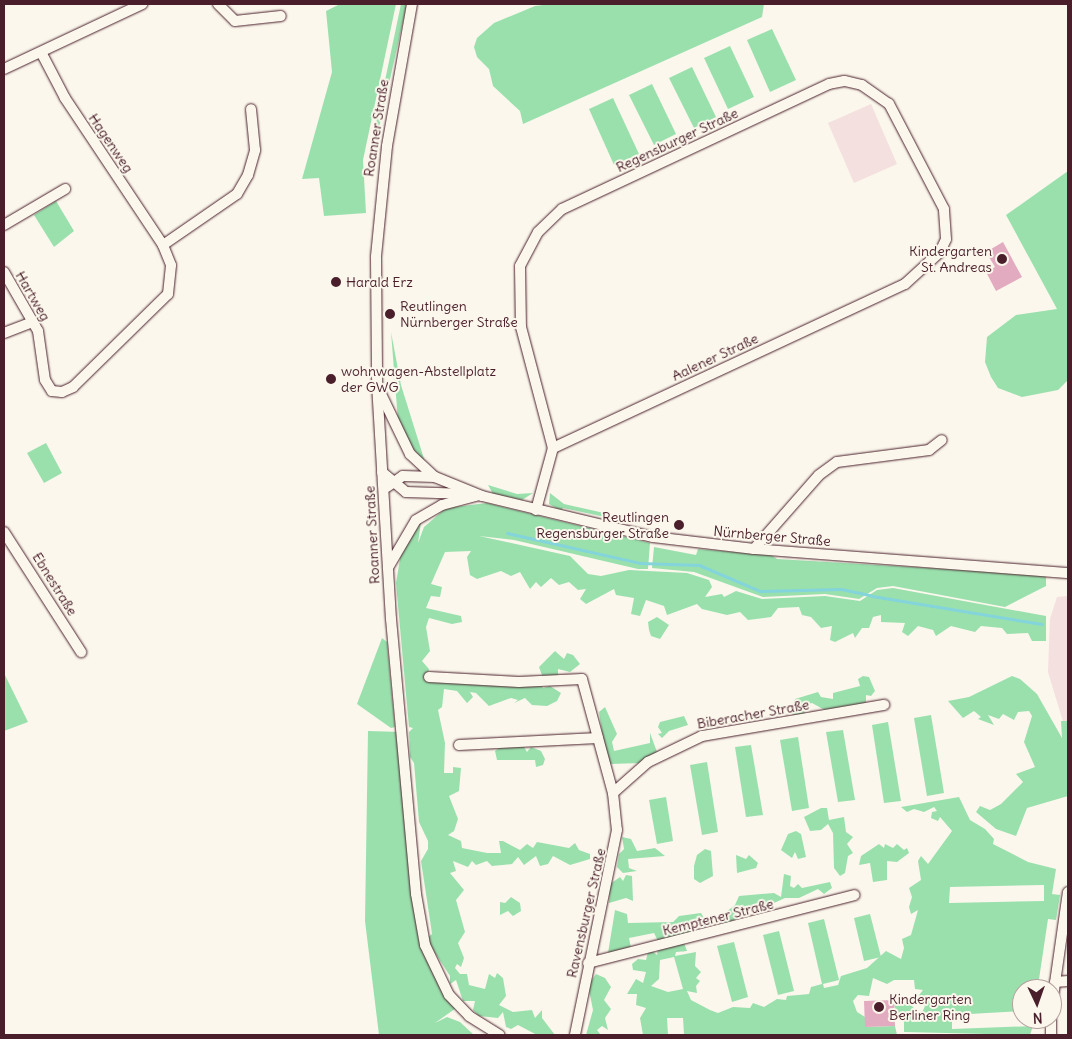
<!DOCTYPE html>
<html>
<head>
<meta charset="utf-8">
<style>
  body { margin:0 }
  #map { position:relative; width:1072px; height:1039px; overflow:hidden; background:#fbf7ec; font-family:Delius,sans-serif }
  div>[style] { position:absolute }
  .built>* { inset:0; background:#f4e0df }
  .green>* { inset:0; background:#9ae0ad }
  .stream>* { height:3px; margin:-1.5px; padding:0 1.5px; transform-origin:1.5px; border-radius:1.5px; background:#83d4db }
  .building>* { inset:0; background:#e3abc0 }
  .roads { filter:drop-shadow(0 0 1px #4a1f2b) drop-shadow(0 0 1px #4a1f2b) }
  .minor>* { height:10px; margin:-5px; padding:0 5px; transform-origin:5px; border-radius:5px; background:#fbf7ec }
  .dots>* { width:14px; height:14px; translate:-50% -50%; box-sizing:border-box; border:2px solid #fbf7ec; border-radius:50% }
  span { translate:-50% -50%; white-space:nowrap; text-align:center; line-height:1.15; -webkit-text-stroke:4px #fbf7ec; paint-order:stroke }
  .street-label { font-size:14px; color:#4a1f2b }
  .poi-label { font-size:14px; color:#4a1f2b }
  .right { translate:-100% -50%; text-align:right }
  .left { translate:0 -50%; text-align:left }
  .frame { position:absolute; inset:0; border:5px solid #4a1f2b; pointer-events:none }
  .north { position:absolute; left:1012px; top:979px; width:50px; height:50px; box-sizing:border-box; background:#fbf7ec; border:1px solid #b4a19f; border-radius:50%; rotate:177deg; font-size:14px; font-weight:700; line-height:20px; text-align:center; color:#4a1f2b }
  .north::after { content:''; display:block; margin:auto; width:18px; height:22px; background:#4a1f2b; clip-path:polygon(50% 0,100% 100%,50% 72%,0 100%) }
</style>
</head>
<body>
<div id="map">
  <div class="built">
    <div style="clip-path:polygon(871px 104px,897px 164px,854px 183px,828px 123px)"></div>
    <div style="clip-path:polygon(1068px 596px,1068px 738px,1048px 672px,1050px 619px,1057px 597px)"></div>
  </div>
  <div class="green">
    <div style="clip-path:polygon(340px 4px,396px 4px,363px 160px,366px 213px,324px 216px,319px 178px,302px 179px,332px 72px,326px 11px)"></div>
    <div style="clip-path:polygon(401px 4px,407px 4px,371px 163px,369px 157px)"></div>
    <div style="clip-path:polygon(551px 4px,764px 4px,762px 17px,523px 124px,520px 111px,493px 86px,489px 69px,477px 57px,474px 47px,477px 38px,494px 23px,535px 6px)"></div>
    <div style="clip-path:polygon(772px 29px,796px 80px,770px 92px,747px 40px)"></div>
    <div style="clip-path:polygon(730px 46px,754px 97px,728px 109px,704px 58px)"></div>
    <div style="clip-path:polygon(692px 67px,716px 117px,694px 128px,669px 78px)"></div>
    <div style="clip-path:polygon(652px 84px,676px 134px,654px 145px,629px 95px)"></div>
    <div style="clip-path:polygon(613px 98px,639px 154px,614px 165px,589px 109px)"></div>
    <div style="clip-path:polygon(1068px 171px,1068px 380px,1058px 390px,1022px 397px,998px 388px,991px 377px,985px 362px,987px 337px,1016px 315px,1057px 309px,1006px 215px)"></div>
    <div style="clip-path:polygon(56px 201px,74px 231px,54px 247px,34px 215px)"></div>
    <div style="clip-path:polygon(391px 332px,401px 385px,425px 462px,408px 443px,398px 421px)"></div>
    <div style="clip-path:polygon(46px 443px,62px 473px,44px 483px,27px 453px)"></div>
    <div style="clip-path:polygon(488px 485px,517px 494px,533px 493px,522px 500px,493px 494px)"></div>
    <div style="clip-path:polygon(550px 493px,564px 504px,631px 519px,619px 524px,609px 522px,610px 518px,563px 508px,561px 511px,549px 504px)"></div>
    <div style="clip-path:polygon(487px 503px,650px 543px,648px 569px,638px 569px,514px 540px,479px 536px,570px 556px,588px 574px,601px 576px,629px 570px,687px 573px,709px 580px,712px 587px,705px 597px,722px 594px,724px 597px,736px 591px,762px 599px,825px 596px,860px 601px,877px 590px,893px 588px,1046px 616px,1046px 641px,1032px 641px,1028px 633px,1007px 634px,1002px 628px,981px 626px,975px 632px,951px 626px,936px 636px,933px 630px,918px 626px,908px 636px,902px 632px,905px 623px,881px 622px,881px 615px,873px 617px,869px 628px,862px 628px,855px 638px,853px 633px,835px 642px,830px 640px,832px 626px,821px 628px,811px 617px,802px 615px,799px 607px,778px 608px,771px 617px,748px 620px,740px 612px,727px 615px,702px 609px,697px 604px,667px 615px,664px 606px,646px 600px,640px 616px,631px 614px,634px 598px,616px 595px,614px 589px,586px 604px,580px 599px,586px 589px,578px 590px,569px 582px,559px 585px,551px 578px,541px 587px,536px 582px,530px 589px,520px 572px,511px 576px,501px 571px,477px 579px,470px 575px,467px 557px,471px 551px,445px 552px,431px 584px,442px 587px,440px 597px,431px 596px,426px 608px,461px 616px,462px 622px,452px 624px,429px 618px,426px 627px,430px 651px,422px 661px,429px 669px,426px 681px,539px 681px,543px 688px,550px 686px,561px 693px,557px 701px,547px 706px,532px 705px,525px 698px,514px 703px,518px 700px,511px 698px,489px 706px,476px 693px,470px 692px,473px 697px,467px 703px,457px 691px,444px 689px,442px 707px,438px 710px,445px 743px,444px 773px,453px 773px,453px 767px,461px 768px,459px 791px,449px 796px,458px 819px,454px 831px,448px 835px,461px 841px,462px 848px,487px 853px,501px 853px,499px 841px,503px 841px,520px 850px,527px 844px,533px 848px,537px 842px,569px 848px,575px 843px,579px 850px,590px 854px,590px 859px,570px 865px,553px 856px,548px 864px,540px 866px,536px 856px,524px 865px,518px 857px,512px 864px,492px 866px,487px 861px,476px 865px,472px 861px,468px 867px,453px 861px,456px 871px,450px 873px,464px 890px,456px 900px,465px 932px,458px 943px,464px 958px,461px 967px,457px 964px,455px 968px,460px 974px,467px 974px,469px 985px,485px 989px,489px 974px,495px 978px,497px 973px,503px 978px,506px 996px,499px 1005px,513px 1012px,532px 1010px,535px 1018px,542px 1010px,542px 1018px,555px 1035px,537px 1035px,518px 1025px,511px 1029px,506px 1027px,503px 1012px,498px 1018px,479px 1016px,473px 1010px,475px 1001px,463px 1001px,456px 980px,450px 984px,450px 976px,426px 939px,432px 934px,431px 927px,421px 861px,428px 849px,428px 841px,419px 822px,414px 763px,410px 757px,409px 732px,413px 728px,409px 727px,396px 583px,401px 553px,421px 522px,418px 543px,424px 527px,446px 508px)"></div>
    <div style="clip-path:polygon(654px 547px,696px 555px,698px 549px,771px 555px,777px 559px,1046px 575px,1046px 586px,1005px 607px,893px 586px,877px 588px,859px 599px,825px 594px,763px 597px,694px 572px,652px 568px)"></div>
    <div style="clip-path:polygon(657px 617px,669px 625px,660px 639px,651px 636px,649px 630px,648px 622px)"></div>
    <div style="clip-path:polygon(382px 638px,387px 642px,395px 727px,391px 728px,357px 704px)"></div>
    <div style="clip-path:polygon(555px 651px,564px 659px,567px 653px,573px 655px,580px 664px,570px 672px,558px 669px,558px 676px,544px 681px,539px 667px)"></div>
    <div style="clip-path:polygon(4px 673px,28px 722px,4px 731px)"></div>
    <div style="clip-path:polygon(863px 676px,869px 677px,875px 691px,871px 696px,866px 695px,866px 704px,832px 714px,812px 703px,805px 705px,802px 709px,805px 713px,797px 717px,791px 713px,795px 699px,818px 692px,821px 697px,833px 699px,833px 693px,860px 686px,858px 679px)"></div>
    <div style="clip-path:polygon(1012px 676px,1020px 679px,1037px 694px,1062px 738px,1061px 721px,1068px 721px,1068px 796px,1027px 808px,1016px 836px,996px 829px,976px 812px,980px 806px,990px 810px,1001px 804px,1023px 782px,1016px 774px,1035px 767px,1024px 742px,1032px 716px,1029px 711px,1018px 712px,1014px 720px,1003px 714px,999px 719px,988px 715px,994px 725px,978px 719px,981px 717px,974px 711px,963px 718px,948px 701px,969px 697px)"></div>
    <div style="clip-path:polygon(605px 707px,617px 734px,612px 742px,614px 751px,650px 743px,650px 733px,657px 752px,641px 763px,611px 764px,606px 760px,599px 712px)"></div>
    <div style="clip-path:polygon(931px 715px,944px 793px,927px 796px,914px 718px)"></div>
    <div style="clip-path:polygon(684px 716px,688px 725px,669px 731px,662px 738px,658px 734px,662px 733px,658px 727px,660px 722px)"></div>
    <div style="clip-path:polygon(888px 722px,901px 801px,884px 803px,872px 725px)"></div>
    <div style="clip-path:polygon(843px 730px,855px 800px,838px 802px,826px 732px)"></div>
    <div style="clip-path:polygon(368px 731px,402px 732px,421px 928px,459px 1006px,435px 1023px,447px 1017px,460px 1022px,474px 1035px,379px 1035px,365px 921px)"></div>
    <div style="clip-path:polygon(798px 737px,809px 808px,792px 811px,780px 740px)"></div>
    <div style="clip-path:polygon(751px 745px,763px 815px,746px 817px,735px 747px)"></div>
    <div style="clip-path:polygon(515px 747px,524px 747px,527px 752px,531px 747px,541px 751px,545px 759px,543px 765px,536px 767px,535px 760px,497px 760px,495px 751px,499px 748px)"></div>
    <div style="clip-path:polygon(707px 762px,718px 832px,702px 835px,690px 765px)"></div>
    <div style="clip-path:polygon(666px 797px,673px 841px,657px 844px,649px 800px)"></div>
    <div style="clip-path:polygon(evenodd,959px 797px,970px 820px,985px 829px,994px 839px,993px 844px,1028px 862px,1056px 869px,1052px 894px,1060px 895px,1056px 920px,1048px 919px,1038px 986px,1022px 989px,1022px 1011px,952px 1015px,952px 1029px,1033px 1026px,1030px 1035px,904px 1032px,904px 1022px,895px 1013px,894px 1000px,902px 999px,913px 1007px,919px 1019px,925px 1006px,916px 999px,923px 990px,915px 989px,914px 980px,894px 980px,887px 984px,873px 978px,869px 996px,858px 995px,853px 1001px,857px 1012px,865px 1017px,865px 1027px,895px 1026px,897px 1035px,684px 1035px,683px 1018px,667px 1018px,668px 1035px,643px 1035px,640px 1018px,646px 1008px,636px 1005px,637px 994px,627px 994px,636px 979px,643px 983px,646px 972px,633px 970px,632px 964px,638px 959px,646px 960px,649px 948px,657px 955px,659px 943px,654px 933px,629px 938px,631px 948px,608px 953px,615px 910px,627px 914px,628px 923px,673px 922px,679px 916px,701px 913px,704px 918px,699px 927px,689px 926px,692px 930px,684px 943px,687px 951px,676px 952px,675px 956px,696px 952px,695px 966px,701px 972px,696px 978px,700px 981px,696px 986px,697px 993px,687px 991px,691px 1000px,710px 1010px,718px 1013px,733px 1007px,750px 1008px,753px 1003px,764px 1007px,777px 999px,786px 1000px,787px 996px,809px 994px,811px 987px,822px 984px,808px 923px,824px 919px,839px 980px,823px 984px,824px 988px,838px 985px,841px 976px,867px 968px,886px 951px,901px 959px,904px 948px,902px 939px,911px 935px,918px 910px,911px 914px,909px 907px,912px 897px,909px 888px,921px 880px,918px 861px,921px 856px,928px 864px,952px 831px,940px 817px,938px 821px,931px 818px,932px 812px,937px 811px,934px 807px,924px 812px,914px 809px,907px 812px,901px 807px,959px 797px,1044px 885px,1044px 901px,949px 903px,950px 887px,1044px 885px,959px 797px,674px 957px,683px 989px,668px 992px,651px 986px,659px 979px,660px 960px,674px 957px)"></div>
    <div style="clip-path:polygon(821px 808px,827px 808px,829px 820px,844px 817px,846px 832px,853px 837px,847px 844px,853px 853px,848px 856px,845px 873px,840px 876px,834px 868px,833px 833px,828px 824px,821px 830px,810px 831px,804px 817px)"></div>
    <div style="clip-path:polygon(796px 831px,801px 834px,806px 857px,798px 859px,795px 852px,792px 858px,781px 850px,788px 834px)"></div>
    <div style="clip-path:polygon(622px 837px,631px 839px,637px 851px,655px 848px,665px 856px,628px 859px,629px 868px,637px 871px,623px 873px,617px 867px,619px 854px,624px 849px)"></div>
    <div style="clip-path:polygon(879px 844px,884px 848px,885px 844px,893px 848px,897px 844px,904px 850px,907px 848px,909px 853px,897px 862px,887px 861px,887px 880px,873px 882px,870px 863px,859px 865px,861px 856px)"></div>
    <div style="clip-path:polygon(705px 849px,711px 851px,713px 876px,700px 883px,694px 879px,694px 866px,697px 855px)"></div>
    <div style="clip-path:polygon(736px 855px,746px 859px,749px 855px,758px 863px,756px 868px,737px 873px)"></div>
    <div style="clip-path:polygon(784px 874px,791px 876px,790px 886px,794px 888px,798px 884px,802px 888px,830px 882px,832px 888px,824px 894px,818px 889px,799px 898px,785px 898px,774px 903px,770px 911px,768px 906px,757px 914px,749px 909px,728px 924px,722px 925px,722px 915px,735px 905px,739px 896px,774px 893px,781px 897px)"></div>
    <div style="clip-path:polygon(626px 875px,632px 876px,633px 901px,626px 898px,609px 903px,610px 884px,620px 877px,623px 881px)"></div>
    <div style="clip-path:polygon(511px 897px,520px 903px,521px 911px,513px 916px,508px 911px,500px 915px,500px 902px,505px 903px)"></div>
    <div style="clip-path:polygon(870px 914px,881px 957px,864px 961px,854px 918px)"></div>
    <div style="clip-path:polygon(779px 931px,794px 991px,778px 995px,763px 935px)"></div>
    <div style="clip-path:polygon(734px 942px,748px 997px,732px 1002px,717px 946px)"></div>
    <div style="clip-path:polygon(596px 974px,605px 978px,611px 987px,604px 1000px,611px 1009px,605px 1018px,608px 1030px,602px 1026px,597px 1030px,601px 1035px,586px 1035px,593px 1010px,588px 985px)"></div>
  </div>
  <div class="stream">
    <div style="left:507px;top:533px;width:136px;rotate:12.7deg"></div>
    <div style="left:640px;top:563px;width:59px;rotate:1.9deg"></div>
    <div style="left:699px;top:565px;width:66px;rotate:23.1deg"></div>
    <div style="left:760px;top:591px;width:81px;rotate:-1.4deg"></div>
    <div style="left:841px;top:589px;width:30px;rotate:12deg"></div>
    <div style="left:872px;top:596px;width:172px;rotate:9.4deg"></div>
  </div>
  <div class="building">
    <div style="clip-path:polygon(1003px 242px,1022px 277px,996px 291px,986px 272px,995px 267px,986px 252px)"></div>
    <div style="clip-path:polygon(894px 1000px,895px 1026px,865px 1027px,864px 1001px)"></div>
  </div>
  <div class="roads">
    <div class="minor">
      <div style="left:218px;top:4px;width:24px;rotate:45deg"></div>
      <div style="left:235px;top:21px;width:46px;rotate:-6.2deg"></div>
      <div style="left:412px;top:4px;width:144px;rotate:100deg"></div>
      <div style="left:387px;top:146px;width:112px;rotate:95.7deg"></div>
      <div style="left:376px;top:257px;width:127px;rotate:89.5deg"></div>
      <div style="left:377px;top:384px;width:235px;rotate:86.6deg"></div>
      <div style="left:391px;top:619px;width:276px;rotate:84.8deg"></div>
      <div style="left:416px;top:894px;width:52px;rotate:80deg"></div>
      <div style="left:425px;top:945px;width:55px;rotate:64.4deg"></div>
      <div style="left:449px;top:995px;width:29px;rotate:46deg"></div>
      <div style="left:469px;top:1016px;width:36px;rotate:32deg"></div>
      <div style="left:4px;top:69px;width:153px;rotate:-25.2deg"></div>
      <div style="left:4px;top:225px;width:71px;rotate:-30.5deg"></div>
      <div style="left:163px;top:245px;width:90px;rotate:-34.6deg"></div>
      <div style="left:237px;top:194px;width:22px;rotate:-60deg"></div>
      <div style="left:248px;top:175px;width:26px;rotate:-74deg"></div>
      <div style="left:255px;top:150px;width:41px;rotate:-95.6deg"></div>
      <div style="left:4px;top:272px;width:68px;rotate:60deg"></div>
      <div style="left:38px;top:331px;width:49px;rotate:81.9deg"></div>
      <div style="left:45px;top:380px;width:13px;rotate:58deg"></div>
      <div style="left:52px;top:391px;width:10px;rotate:6deg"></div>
      <div style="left:62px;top:392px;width:12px;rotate:-24deg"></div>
      <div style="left:73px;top:387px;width:133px;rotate:-44.4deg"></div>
      <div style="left:168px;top:294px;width:29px;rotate:-84deg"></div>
      <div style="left:171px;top:265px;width:22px;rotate:-112deg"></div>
      <div style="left:163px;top:245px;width:177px;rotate:-123.7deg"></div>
      <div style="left:65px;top:98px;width:50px;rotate:-117.6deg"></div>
      <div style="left:4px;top:333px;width:31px;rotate:-21deg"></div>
      <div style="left:380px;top:392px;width:69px;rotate:64.2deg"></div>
      <div style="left:410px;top:454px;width:34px;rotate:43deg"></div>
      <div style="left:435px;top:477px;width:51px;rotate:22deg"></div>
      <div style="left:482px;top:496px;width:176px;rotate:13.5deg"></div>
      <div style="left:653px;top:537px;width:102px;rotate:6.8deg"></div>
      <div style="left:754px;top:549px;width:315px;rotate:4.4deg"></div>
      <div style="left:382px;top:472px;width:31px;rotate:40deg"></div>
      <div style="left:406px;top:492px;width:62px;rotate:1.8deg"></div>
      <div style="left:387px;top:487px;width:19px;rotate:-35deg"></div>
      <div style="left:403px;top:476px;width:32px;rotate:2deg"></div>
      <div style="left:536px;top:510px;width:64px;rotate:-74.7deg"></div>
      <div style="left:553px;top:448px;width:388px;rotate:-25deg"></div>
      <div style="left:905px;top:284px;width:47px;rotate:-42.4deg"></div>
      <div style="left:940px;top:252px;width:14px;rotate:-65deg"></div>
      <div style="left:946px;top:239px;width:30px;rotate:-94deg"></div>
      <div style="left:944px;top:209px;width:119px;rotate:-117.6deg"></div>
      <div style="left:889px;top:104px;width:33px;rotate:-145deg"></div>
      <div style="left:862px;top:85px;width:18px;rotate:-167deg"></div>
      <div style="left:844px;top:81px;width:15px;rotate:169deg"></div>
      <div style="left:829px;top:84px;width:295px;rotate:154.9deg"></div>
      <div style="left:562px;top:209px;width:33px;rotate:136deg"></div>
      <div style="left:538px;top:232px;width:38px;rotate:118deg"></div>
      <div style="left:520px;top:266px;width:61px;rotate:89.1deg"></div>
      <div style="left:521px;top:327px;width:125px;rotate:75.2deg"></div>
      <div style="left:4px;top:532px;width:143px;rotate:57.3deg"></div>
      <div style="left:754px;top:549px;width:98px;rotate:-48.7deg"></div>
      <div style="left:819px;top:475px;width:22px;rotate:-36deg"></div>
      <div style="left:837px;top:462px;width:93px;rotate:-7.4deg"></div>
      <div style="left:929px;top:450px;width:16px;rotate:-38deg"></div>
      <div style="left:389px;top:566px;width:53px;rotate:-59.6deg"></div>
      <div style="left:416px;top:520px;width:30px;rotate:-30deg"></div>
      <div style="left:442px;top:505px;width:38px;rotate:-15deg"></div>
      <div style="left:429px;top:677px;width:90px;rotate:3.2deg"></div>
      <div style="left:519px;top:682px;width:63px;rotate:-2.7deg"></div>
      <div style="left:582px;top:679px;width:118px;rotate:74.8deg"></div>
      <div style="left:613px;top:793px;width:37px;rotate:84deg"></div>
      <div style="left:617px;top:830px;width:209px;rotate:101.6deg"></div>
      <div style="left:459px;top:745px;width:139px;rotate:-2.9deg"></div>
      <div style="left:613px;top:793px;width:47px;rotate:-41.5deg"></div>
      <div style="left:648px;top:762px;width:60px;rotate:-25.7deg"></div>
      <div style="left:702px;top:736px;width:185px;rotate:-9.7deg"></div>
      <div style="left:588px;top:963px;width:275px;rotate:-14.3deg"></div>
      <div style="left:1055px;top:982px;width:13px;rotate:-4deg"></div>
      <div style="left:1052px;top:1004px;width:113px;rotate:-81.9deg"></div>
      <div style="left:1051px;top:1035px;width:16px;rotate:-90deg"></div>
    </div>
  </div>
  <div class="dots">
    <div style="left:1002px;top:259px;background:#4a1f2b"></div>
    <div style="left:336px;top:282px;background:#4a1f2b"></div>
    <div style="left:390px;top:314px;background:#4a1f2b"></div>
    <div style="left:331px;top:379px;background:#4a1f2b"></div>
    <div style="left:679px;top:525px;background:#4a1f2b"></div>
    <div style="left:879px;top:1007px;background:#4a1f2b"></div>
  </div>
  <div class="street-label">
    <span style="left:376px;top:128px;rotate:-81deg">Roanner Straße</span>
    <span style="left:677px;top:140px;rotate:-25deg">Regensburger Straße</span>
    <span style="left:111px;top:143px;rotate:56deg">Hagenweg</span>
    <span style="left:33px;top:296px;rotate:60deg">Hartweg</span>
    <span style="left:715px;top:357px;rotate:-25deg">Aalener Straße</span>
    <span style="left:372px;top:535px;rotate:-93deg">Roanner Straße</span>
    <span style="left:772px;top:536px;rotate:5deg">Nürnberger Straße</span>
    <span style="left:55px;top:584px;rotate:58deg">Ebnestraße</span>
    <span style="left:753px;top:714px;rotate:-10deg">Biberacher Straße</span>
    <span style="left:586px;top:913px;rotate:-77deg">Ravensburger Straße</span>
    <span style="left:718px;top:917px;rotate:-14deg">Kemptener Straße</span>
  </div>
  <div class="poi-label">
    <span class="right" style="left:992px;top:259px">Kindergarten<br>St. Andreas</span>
    <span class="left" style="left:346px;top:282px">Harald Erz</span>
    <span class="left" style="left:400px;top:314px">Reutlingen<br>Nürnberger Straße</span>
    <span class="left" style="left:341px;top:379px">wohnwagen-Abstellplatz<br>der GWG</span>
    <span class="right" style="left:669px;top:525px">Reutlingen<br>Regensburger Straße</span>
    <span class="left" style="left:889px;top:1007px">Kindergarten<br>Berliner Ring</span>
  </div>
  <div class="frame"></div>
  <div class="north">N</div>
</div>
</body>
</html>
